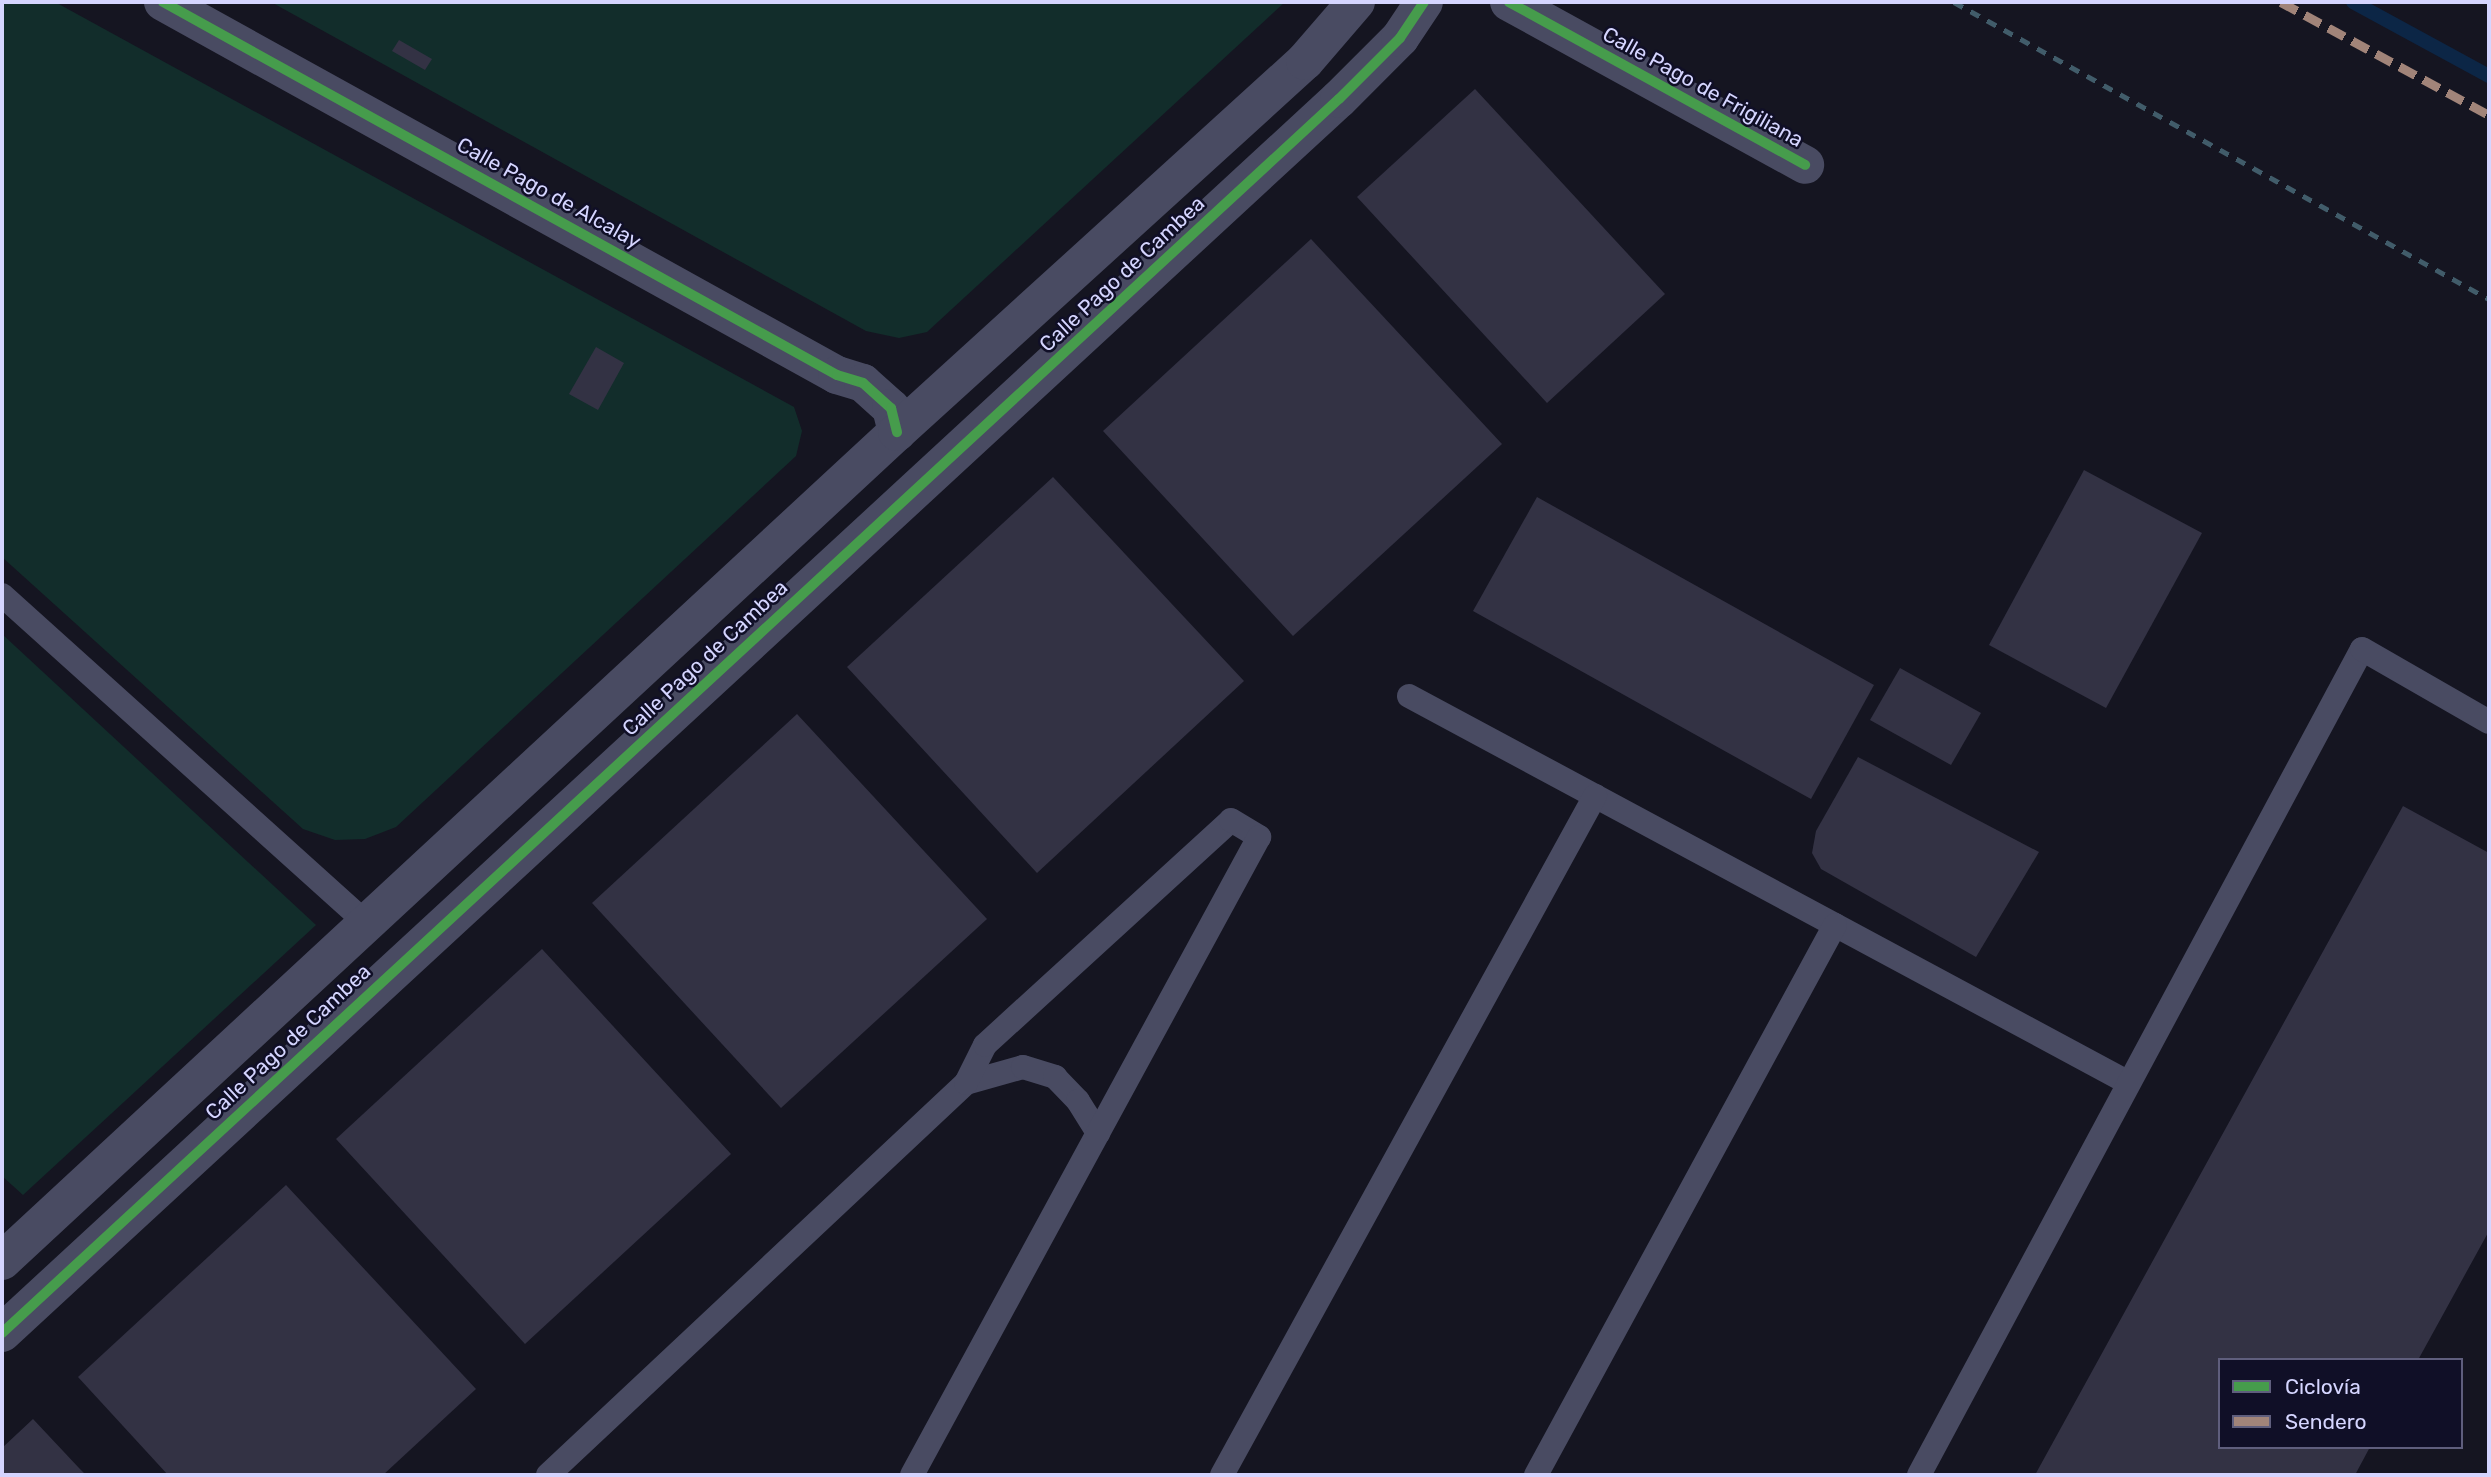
<!DOCTYPE html>
<html>
<head>
<meta charset="utf-8">
<style>
  body { margin:0 }
  #map { position:relative; width:2491px; height:1477px; overflow:hidden; background:#151521; font-family:Rubik,sans-serif }
  div>[style] { position:absolute }
  .green>* { inset:0; background:#122d2b }
  .stream>* { height:14px; margin:-7px; padding:0 7px; transform-origin:7px; border-radius:7px; background:#0c2646 }
  .building>* { inset:0; background:#333244 }
  .lane>* { height:24px; margin:-12px; padding:0 12px; transform-origin:12px; border-radius:12px; background:#494b62 }
  .street>* { height:38px; margin:-19px; padding:0 19px; transform-origin:19px; border-radius:19px; background:#494b62 }
  .rail>* { height:5px; margin-top:-2.5px; transform-origin:0; background:repeating-linear-gradient(90deg,#415c6a 0 10px,transparent 0 19px) }
  .quiet>* { height:9px; margin-top:-4.5px; transform-origin:0; background:repeating-linear-gradient(90deg,#a18479 0 18px,transparent 0 27px) }
  .cycleway>* { height:10px; margin:-5px; padding:0 5px; transform-origin:5px; border-radius:5px; background:#469c4c }
  span { translate:-50% -50%; white-space:nowrap; text-align:center; line-height:1.15; -webkit-text-stroke:5px #100f27; paint-order:stroke }
  .street-label { font-size:21px; color:#d5d5ff }
  .frame { position:absolute; inset:0; border:4px solid #d5d5ff; pointer-events:none }
  .legend { position:absolute; left:2218px; top:1358px; width:245px; height:91px; box-sizing:border-box; background:#100f27; border:2px solid #5f5e7d; margin:0; padding:9px 12px; list-style:none; font-size:21px; color:#d5d5ff }
  .legend li { display:flex; align-items:center; gap:14px; height:35px }
  .legend b { width:35px; border:2px solid #5f5e7d }
</style>
</head>
<body>
<div id="map">
  <div class="green">
    <div style="clip-path:polygon(2px 2px,55px 2px,794px 407px,802px 431px,796px 456px,396px 827px,365px 839px,335px 840px,303px 829px,2px 557px)"></div>
    <div style="clip-path:polygon(271px 2px,1285px 2px,927px 332px,899px 338px,866px 331px)"></div>
    <div style="clip-path:polygon(2px 634px,316px 925px,23px 1195px,2px 1176px)"></div>
  </div>
  <div class="stream">
    <div style="left:2353px;top:2px;width:155px;rotate:28.6deg"></div>
  </div>
  <div class="building">
    <div style="clip-path:polygon(399px 40px,432px 59px,425px 70px,392px 51px)"></div>
    <div style="clip-path:polygon(1475px 89px,1665px 294px,1547px 403px,1357px 197px)"></div>
    <div style="clip-path:polygon(1311px 239px,1502px 444px,1293px 636px,1103px 431px)"></div>
    <div style="clip-path:polygon(596px 347px,624px 363px,598px 410px,569px 394px)"></div>
    <div style="clip-path:polygon(2084px 470px,2202px 533px,2106px 708px,1989px 645px)"></div>
    <div style="clip-path:polygon(1053px 477px,1244px 681px,1037px 873px,847px 667px)"></div>
    <div style="clip-path:polygon(1537px 497px,1874px 685px,1811px 799px,1473px 611px)"></div>
    <div style="clip-path:polygon(1900px 668px,1981px 713px,1951px 765px,1870px 720px)"></div>
    <div style="clip-path:polygon(797px 714px,987px 919px,781px 1108px,592px 903px)"></div>
    <div style="clip-path:polygon(1858px 757px,2039px 852px,1976px 957px,1821px 869px,1812px 853px,1816px 831px)"></div>
    <div style="clip-path:polygon(2403px 806px,2489px 853px,2489px 1231px,2418px 1360px,2220px 1360px,2220px 1447px,2370px 1447px,2355px 1475px,2035px 1475px)"></div>
    <div style="clip-path:polygon(542px 949px,731px 1154px,525px 1344px,336px 1139px)"></div>
    <div style="clip-path:polygon(286px 1185px,476px 1389px,383px 1475px,168px 1475px,78px 1377px)"></div>
    <div style="clip-path:polygon(33px 1419px,79px 1468px,86px 1475px,2px 1475px,2px 1448px)"></div>
  </div>
  <div class="lane">
    <div style="left:2px;top:595px;width:490px;rotate:42deg"></div>
    <div style="left:1409px;top:696px;width:817px;rotate:28.26deg"></div>
    <div style="left:966px;top:1083px;width:59px;rotate:-15.7deg"></div>
    <div style="left:1023px;top:1067px;width:34px;rotate:17deg"></div>
    <div style="left:1055px;top:1077px;width:33px;rotate:46deg"></div>
    <div style="left:1078px;top:1101px;width:38px;rotate:58deg"></div>
    <div style="left:548px;top:1475px;width:573px;rotate:-43.16deg"></div>
    <div style="left:966px;top:1083px;width:42px;rotate:-63.4deg"></div>
    <div style="left:985px;top:1045px;width:333px;rotate:-42.4deg"></div>
    <div style="left:1231px;top:820px;width:33px;rotate:31deg"></div>
    <div style="left:1259px;top:837px;width:726px;rotate:118.54deg"></div>
    <div style="left:1222px;top:1475px;width:775px;rotate:-61.22deg"></div>
    <div style="left:1536px;top:1475px;width:626px;rotate:-61.47deg"></div>
    <div style="left:1919px;top:1475px;width:937px;rotate:-61.79deg"></div>
    <div style="left:2362px;top:649px;width:146px;rotate:29.9deg"></div>
  </div>
  <div class="street">
    <div style="left:163px;top:2px;width:770px;rotate:28.96deg"></div>
    <div style="left:837px;top:375px;width:27px;rotate:17deg"></div>
    <div style="left:863px;top:383px;width:38px;rotate:42deg"></div>
    <div style="left:891px;top:408px;width:25px;rotate:76deg"></div>
    <div style="left:1509px;top:2px;width:338px;rotate:28.8deg"></div>
    <div style="left:2px;top:1261px;width:1220px;rotate:-42.81deg"></div>
    <div style="left:897px;top:432px;width:551px;rotate:-42.28deg"></div>
    <div style="left:1305px;top:61px;width:78px;rotate:-49.2deg"></div>
    <div style="left:2px;top:1333px;width:1819px;rotate:-42.71deg"></div>
    <div style="left:1339px;top:99px;width:86px;rotate:-45deg"></div>
    <div style="left:1400px;top:38px;width:43px;rotate:-56.3deg"></div>
  </div>
  <div class="rail">
    <div style="left:1954px;top:2px;width:612px;rotate:29.04deg"></div>
  </div>
  <div class="quiet">
    <div style="left:2281px;top:2px;width:237px;rotate:28.5deg"></div>
  </div>
  <div class="cycleway">
    <div style="left:163px;top:2px;width:770px;rotate:28.96deg"></div>
    <div style="left:837px;top:375px;width:27px;rotate:17deg"></div>
    <div style="left:863px;top:383px;width:38px;rotate:42deg"></div>
    <div style="left:891px;top:408px;width:25px;rotate:76deg"></div>
    <div style="left:1509px;top:2px;width:338px;rotate:28.8deg"></div>
    <div style="left:2px;top:1333px;width:1819px;rotate:-42.71deg"></div>
    <div style="left:1339px;top:99px;width:86px;rotate:-45deg"></div>
    <div style="left:1400px;top:38px;width:43px;rotate:-56.3deg"></div>
  </div>
  <div class="street-label">
    <span style="left:1703px;top:87px;rotate:29deg">Calle Pago de Frigiliana</span>
    <span style="left:549px;top:193px;rotate:29deg">Calle Pago de Alcalay</span>
    <span style="left:1122px;top:274px;rotate:-43deg">Calle Pago de Cambea</span>
    <span style="left:705px;top:658px;rotate:-43deg">Calle Pago de Cambea</span>
    <span style="left:288px;top:1042px;rotate:-43deg">Calle Pago de Cambea</span>
  </div>
  <div class="frame"></div>
  <ul class="legend">
  <li><b style="height:9px;background:#469c4c"></b>Ciclovía</li>
  <li><b style="height:9px;background:#a18479"></b>Sendero</li>
  </ul>
</div>
</body>
</html>
